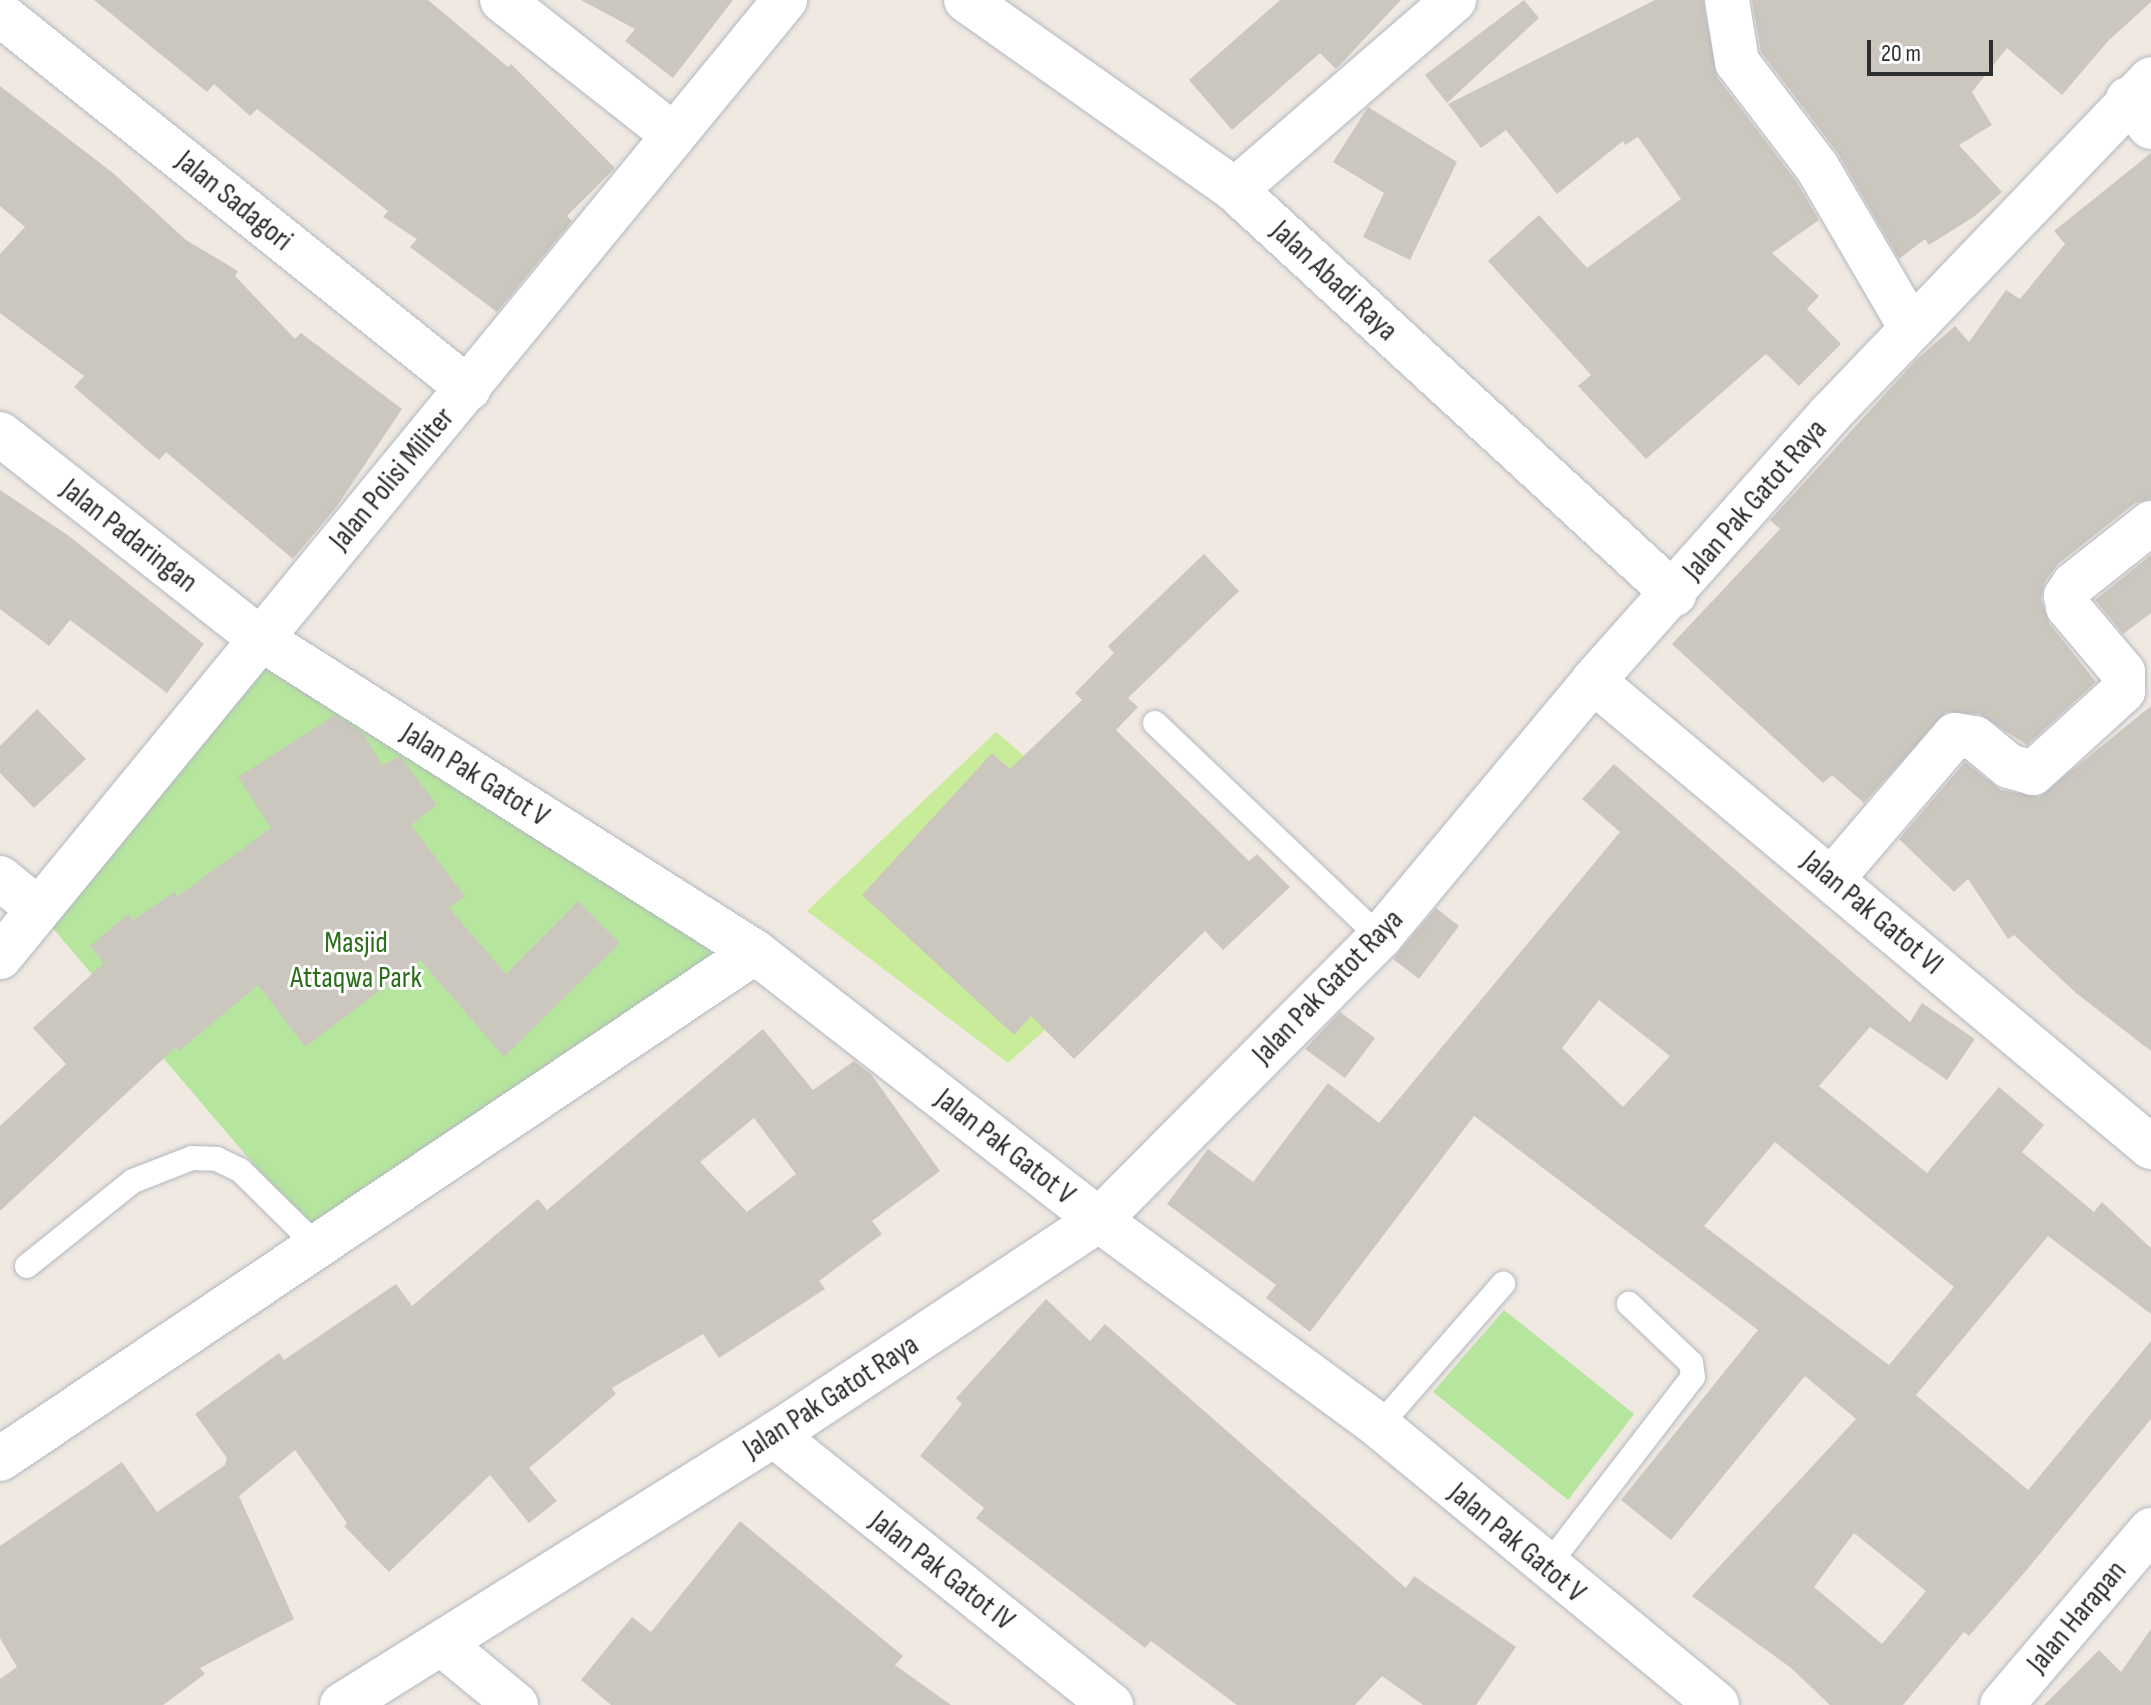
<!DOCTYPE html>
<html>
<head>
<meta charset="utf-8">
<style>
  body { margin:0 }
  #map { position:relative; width:2151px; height:1705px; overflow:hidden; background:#efe9e1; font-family:"Sofia Sans Condensed",sans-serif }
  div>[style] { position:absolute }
  .green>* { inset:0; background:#b6e59e }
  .pitch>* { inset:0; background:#c9ec9a }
  .building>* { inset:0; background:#cbc7bf }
  .roads { filter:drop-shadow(0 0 2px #b4b7c1) drop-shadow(0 0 2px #b4b7c1) }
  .service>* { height:24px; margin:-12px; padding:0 12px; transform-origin:12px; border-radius:12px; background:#fff }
  .minor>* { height:44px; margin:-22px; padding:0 22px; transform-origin:22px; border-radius:22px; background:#fff }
  .tertiary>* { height:44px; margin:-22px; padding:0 22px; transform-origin:22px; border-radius:22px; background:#fff }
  span { translate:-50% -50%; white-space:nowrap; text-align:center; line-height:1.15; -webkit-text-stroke:6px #fff; paint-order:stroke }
  .street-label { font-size:30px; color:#2e2e2e }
  .park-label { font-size:30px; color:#2c6e1b }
  .scale { position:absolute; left:1867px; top:40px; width:126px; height:36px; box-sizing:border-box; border:4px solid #2e2e2e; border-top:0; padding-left:10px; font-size:24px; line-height:28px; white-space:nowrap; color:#2e2e2e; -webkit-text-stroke:6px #fff; paint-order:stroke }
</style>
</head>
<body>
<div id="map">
  <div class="green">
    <div style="clip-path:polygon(255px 647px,743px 956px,318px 1240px,45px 919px)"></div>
    <div style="clip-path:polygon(1504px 1310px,1634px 1414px,1568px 1500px,1433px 1392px)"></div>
  </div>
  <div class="pitch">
    <div style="clip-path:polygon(996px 732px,1193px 898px,1008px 1063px,807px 911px)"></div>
  </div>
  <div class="building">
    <div style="clip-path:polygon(94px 0,428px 0,508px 67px,511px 64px,615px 168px,567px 216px,572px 221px,497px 312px,410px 247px,417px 239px,383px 217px,388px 211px,257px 109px,250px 116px,214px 84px,207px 92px)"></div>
    <div style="clip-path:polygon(581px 0,733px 0,673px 78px,625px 41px,635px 29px)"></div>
    <div style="clip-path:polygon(1280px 0,1401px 0,1336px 69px,1320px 53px,1232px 130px,1189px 80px)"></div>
    <div style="clip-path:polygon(1524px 0,1539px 18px,1447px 103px,1425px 75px)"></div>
    <div style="clip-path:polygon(1655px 0,1703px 0,1717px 77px,1796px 181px,1819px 220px,1772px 253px,1819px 296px,1807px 309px,1841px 344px,1799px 386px,1766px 354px,1646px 459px,1578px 386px,1591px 375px,1488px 261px,1539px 215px,1587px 268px,1681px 199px,1638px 137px,1625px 145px,1623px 141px,1557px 194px,1506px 130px,1481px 148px,1448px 104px)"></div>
    <div style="clip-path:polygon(1752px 0,2151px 0,2151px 2px,2108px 41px,2062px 95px,2007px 48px,1972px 92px,1992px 125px,1959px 145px,2002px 192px,1975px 216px,1929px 245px,1925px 239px,1899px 259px,1837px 152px,1761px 52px)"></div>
    <div style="clip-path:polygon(0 86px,113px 173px,186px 240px,238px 271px,235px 276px,295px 339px,301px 333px,402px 409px,337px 506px,293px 559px,166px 452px,159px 460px,74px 387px,84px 376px,0 313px,0 254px,25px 227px,0 206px)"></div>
    <div style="clip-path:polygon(1368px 107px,1457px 162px,1410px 260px,1363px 237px,1384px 193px,1333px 162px)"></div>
    <div style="clip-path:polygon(2151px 153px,2151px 499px,2135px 503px,2058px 564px,2045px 582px,2041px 599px,2049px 623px,2096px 682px,2027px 745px,1979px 714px,1946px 712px,1864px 803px,1832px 775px,1823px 783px,1672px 644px,1780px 529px,1770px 520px,1916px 360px,1955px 326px,1969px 342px,2006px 290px,2020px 299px,2065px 244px,2054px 231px)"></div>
    <div style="clip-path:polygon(0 490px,69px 536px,204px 644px,167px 693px,70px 620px,49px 646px,0 609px)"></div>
    <div style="clip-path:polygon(1204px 554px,1239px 591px,1128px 698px,1138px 707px,1116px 730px,1249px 861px,1257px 854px,1290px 887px,1223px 950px,1205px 931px,1074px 1059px,1031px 1016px,1014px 1035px,862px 895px,992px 753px,1010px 769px,1082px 700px,1075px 693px,1114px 653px,1108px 646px)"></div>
    <div style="clip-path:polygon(2151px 555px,2151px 613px,2123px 634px,2095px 600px)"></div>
    <div style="clip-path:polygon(2151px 706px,2151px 1051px,2076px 993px,2014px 935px,2008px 939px,1968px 879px,1954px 892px,1899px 839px,1965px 762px,2001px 790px,2039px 797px)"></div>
    <div style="clip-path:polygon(37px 709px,86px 759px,34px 808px,0 773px,0 746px)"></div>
    <div style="clip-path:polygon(335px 715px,363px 733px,382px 765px,400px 756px,437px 805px,411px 825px,465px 896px,449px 908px,506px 974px,578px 901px,620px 943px,504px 1057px,420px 960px,305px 1047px,258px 985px,179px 1051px,176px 1047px,0 1211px,0 1126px,66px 1064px,33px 1028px,104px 963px,90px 946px,128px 914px,133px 920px,174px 892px,178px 896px,271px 828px,238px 777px)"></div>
    <div style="clip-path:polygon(evenodd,1614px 764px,1910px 1022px,1922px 1003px,1975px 1039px,1947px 1080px,1870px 1027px,1819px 1086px,1927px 1173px,1999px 1087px,2044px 1125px,2022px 1152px,2094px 1212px,2102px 1202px,2151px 1248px,2151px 1314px,2048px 1236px,1916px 1395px,2028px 1490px,2151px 1341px,2151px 1419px,2025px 1572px,1969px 1636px,1964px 1632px,1903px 1705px,1830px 1705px,1791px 1668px,1692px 1596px,1856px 1419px,1805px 1376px,1671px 1540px,1621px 1500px,1758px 1330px,1474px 1116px,1310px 1332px,1266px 1298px,1276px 1285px,1167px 1204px,1208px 1149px,1253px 1182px,1328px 1083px,1379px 1123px,1620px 832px,1582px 799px,1614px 764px,1599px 1000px,1670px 1056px,1623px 1107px,1562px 1048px,1599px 1000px,1614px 764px,1775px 1142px,1954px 1287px,1889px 1365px,1704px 1226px,1775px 1142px,1614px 764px,1854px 1533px,1926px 1591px,1882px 1644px,1814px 1587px,1854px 1533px)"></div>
    <div style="clip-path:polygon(1436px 908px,1459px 926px,1419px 979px,1393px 959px)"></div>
    <div style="clip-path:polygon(1340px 1012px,1375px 1038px,1345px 1078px,1305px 1049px)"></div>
    <div style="clip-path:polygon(evenodd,763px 1029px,813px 1090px,854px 1061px,871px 1074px,940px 1171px,872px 1221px,882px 1234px,819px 1281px,825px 1289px,719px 1358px,703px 1334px,612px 1388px,616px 1394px,529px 1468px,557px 1501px,529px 1523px,490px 1475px,389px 1572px,344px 1526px,347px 1523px,295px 1450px,239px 1496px,294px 1619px,200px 1668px,205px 1674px,163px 1705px,0 1705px,0 1679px,17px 1667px,0 1638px,0 1546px,122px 1462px,157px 1512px,225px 1465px,227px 1458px,195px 1414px,279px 1353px,284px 1360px,396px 1284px,412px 1306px,538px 1199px,547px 1210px,763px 1029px,754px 1118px,796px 1174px,747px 1212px,700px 1162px,754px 1118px)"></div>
    <div style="clip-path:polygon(1046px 1299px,1090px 1341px,1105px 1324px,1406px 1588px,1414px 1576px,1516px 1647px,1476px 1705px,1423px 1705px,1382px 1676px,1355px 1705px,1237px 1705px,1151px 1641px,1145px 1648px,976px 1518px,984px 1508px,920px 1456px,962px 1404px,956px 1398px)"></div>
    <div style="clip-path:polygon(740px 1521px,903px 1656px,895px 1665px,951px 1705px,611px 1705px,581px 1680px,632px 1617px,651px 1632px)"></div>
    <div style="clip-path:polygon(2151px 1629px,2151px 1705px,2044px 1705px,2099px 1650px,2121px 1672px)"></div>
  </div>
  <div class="roads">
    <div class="service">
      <div style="left:1155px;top:723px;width:311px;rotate:43.6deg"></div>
      <div style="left:27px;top:1266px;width:136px;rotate:-38.7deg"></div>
      <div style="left:133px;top:1181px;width:63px;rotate:-21.3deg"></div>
      <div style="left:192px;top:1158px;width:25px;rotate:2deg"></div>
      <div style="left:217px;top:1159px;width:25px;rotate:26deg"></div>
      <div style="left:240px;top:1170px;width:112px;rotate:44.6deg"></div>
      <div style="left:1379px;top:1426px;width:189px;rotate:-48.9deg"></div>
      <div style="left:1545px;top:1569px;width:242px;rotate:-52.4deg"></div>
      <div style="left:1693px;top:1377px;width:14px;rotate:-98deg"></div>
      <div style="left:1691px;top:1363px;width:86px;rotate:-136.4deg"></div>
    </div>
    <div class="minor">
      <div style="left:502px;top:0;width:216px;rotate:38.2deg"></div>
      <div style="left:966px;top:0;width:329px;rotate:35.2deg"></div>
      <div style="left:1235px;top:190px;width:597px;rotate:42.62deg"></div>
      <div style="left:1727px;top:0;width:63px;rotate:80.8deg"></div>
      <div style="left:1737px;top:62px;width:132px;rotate:52.7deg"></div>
      <div style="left:1817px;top:167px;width:186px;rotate:59.7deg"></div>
      <div style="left:0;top:14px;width:600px;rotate:38.64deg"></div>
      <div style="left:2128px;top:99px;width:36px;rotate:51deg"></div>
      <div style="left:1235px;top:190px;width:290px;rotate:-40.9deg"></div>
      <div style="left:0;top:434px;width:328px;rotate:38.2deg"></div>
      <div style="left:258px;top:637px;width:588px;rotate:32.37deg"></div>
      <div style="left:755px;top:952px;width:436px;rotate:37.9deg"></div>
      <div style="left:1099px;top:1220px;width:348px;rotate:36.3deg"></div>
      <div style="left:1379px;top:1426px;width:438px;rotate:39.5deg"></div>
      <div style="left:1593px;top:681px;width:727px;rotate:39.87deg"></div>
      <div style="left:0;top:878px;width:49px;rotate:39.2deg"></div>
      <div style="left:1832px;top:879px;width:189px;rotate:-49.5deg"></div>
      <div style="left:1955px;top:735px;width:20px;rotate:9deg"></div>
      <div style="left:1975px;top:738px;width:44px;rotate:39.5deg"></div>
      <div style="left:2009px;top:766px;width:25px;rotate:16deg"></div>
      <div style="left:2033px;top:773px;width:122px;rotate:-42.3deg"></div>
      <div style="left:2123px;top:691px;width:19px;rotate:-90deg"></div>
      <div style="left:2123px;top:672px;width:85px;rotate:-130.2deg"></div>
      <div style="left:2068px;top:607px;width:11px;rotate:-100deg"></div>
      <div style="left:2066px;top:596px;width:14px;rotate:-56deg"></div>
      <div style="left:2074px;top:584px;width:98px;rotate:-38.4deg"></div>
      <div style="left:0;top:957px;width:1238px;rotate:-50.64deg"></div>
      <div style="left:774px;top:1435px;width:432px;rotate:38.7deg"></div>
      <div style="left:0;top:1459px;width:909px;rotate:-33.88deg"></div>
      <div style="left:442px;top:1644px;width:96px;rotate:39.5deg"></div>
      <div style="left:2002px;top:1705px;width:230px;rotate:-49.6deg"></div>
    </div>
    <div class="tertiary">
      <div style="left:342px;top:1705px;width:509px;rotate:-32.01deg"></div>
      <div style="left:774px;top:1435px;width:390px;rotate:-33.5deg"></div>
      <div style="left:1099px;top:1220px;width:399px;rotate:-45.2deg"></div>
      <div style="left:1380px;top:937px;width:333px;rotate:-50.2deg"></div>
      <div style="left:1593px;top:681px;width:357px;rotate:-48.4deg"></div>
      <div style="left:1830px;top:414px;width:464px;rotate:-46.2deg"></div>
    </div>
  </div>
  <div class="street-label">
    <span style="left:234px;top:201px;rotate:39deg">Jalan Sadagori</span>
    <span style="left:1334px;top:281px;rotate:43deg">Jalan Abadi Raya</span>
    <span style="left:392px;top:479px;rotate:-50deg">Jalan Polisi Militer</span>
    <span style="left:1755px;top:500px;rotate:-49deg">Jalan Pak Gatot Raya</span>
    <span style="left:129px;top:536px;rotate:38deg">Jalan Padaringan</span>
    <span style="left:475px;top:775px;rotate:32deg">Jalan Pak Gatot V</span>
    <span style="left:1872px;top:913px;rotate:40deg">Jalan Pak Gatot VI</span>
    <span style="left:1328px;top:987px;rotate:-46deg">Jalan Pak Gatot Raya</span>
    <span style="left:1005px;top:1147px;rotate:38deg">Jalan Pak Gatot V</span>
    <span style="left:831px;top:1397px;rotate:-33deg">Jalan Pak Gatot Raya</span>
    <span style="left:1517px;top:1543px;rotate:40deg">Jalan Pak Gatot V</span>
    <span style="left:942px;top:1571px;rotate:38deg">Jalan Pak Gatot IV</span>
    <span style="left:2077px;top:1617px;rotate:-50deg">Jalan Harapan</span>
  </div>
  <div class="park-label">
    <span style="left:356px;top:960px">Masjid<br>Attaqwa Park</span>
  </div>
  <div class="scale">20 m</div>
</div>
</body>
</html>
